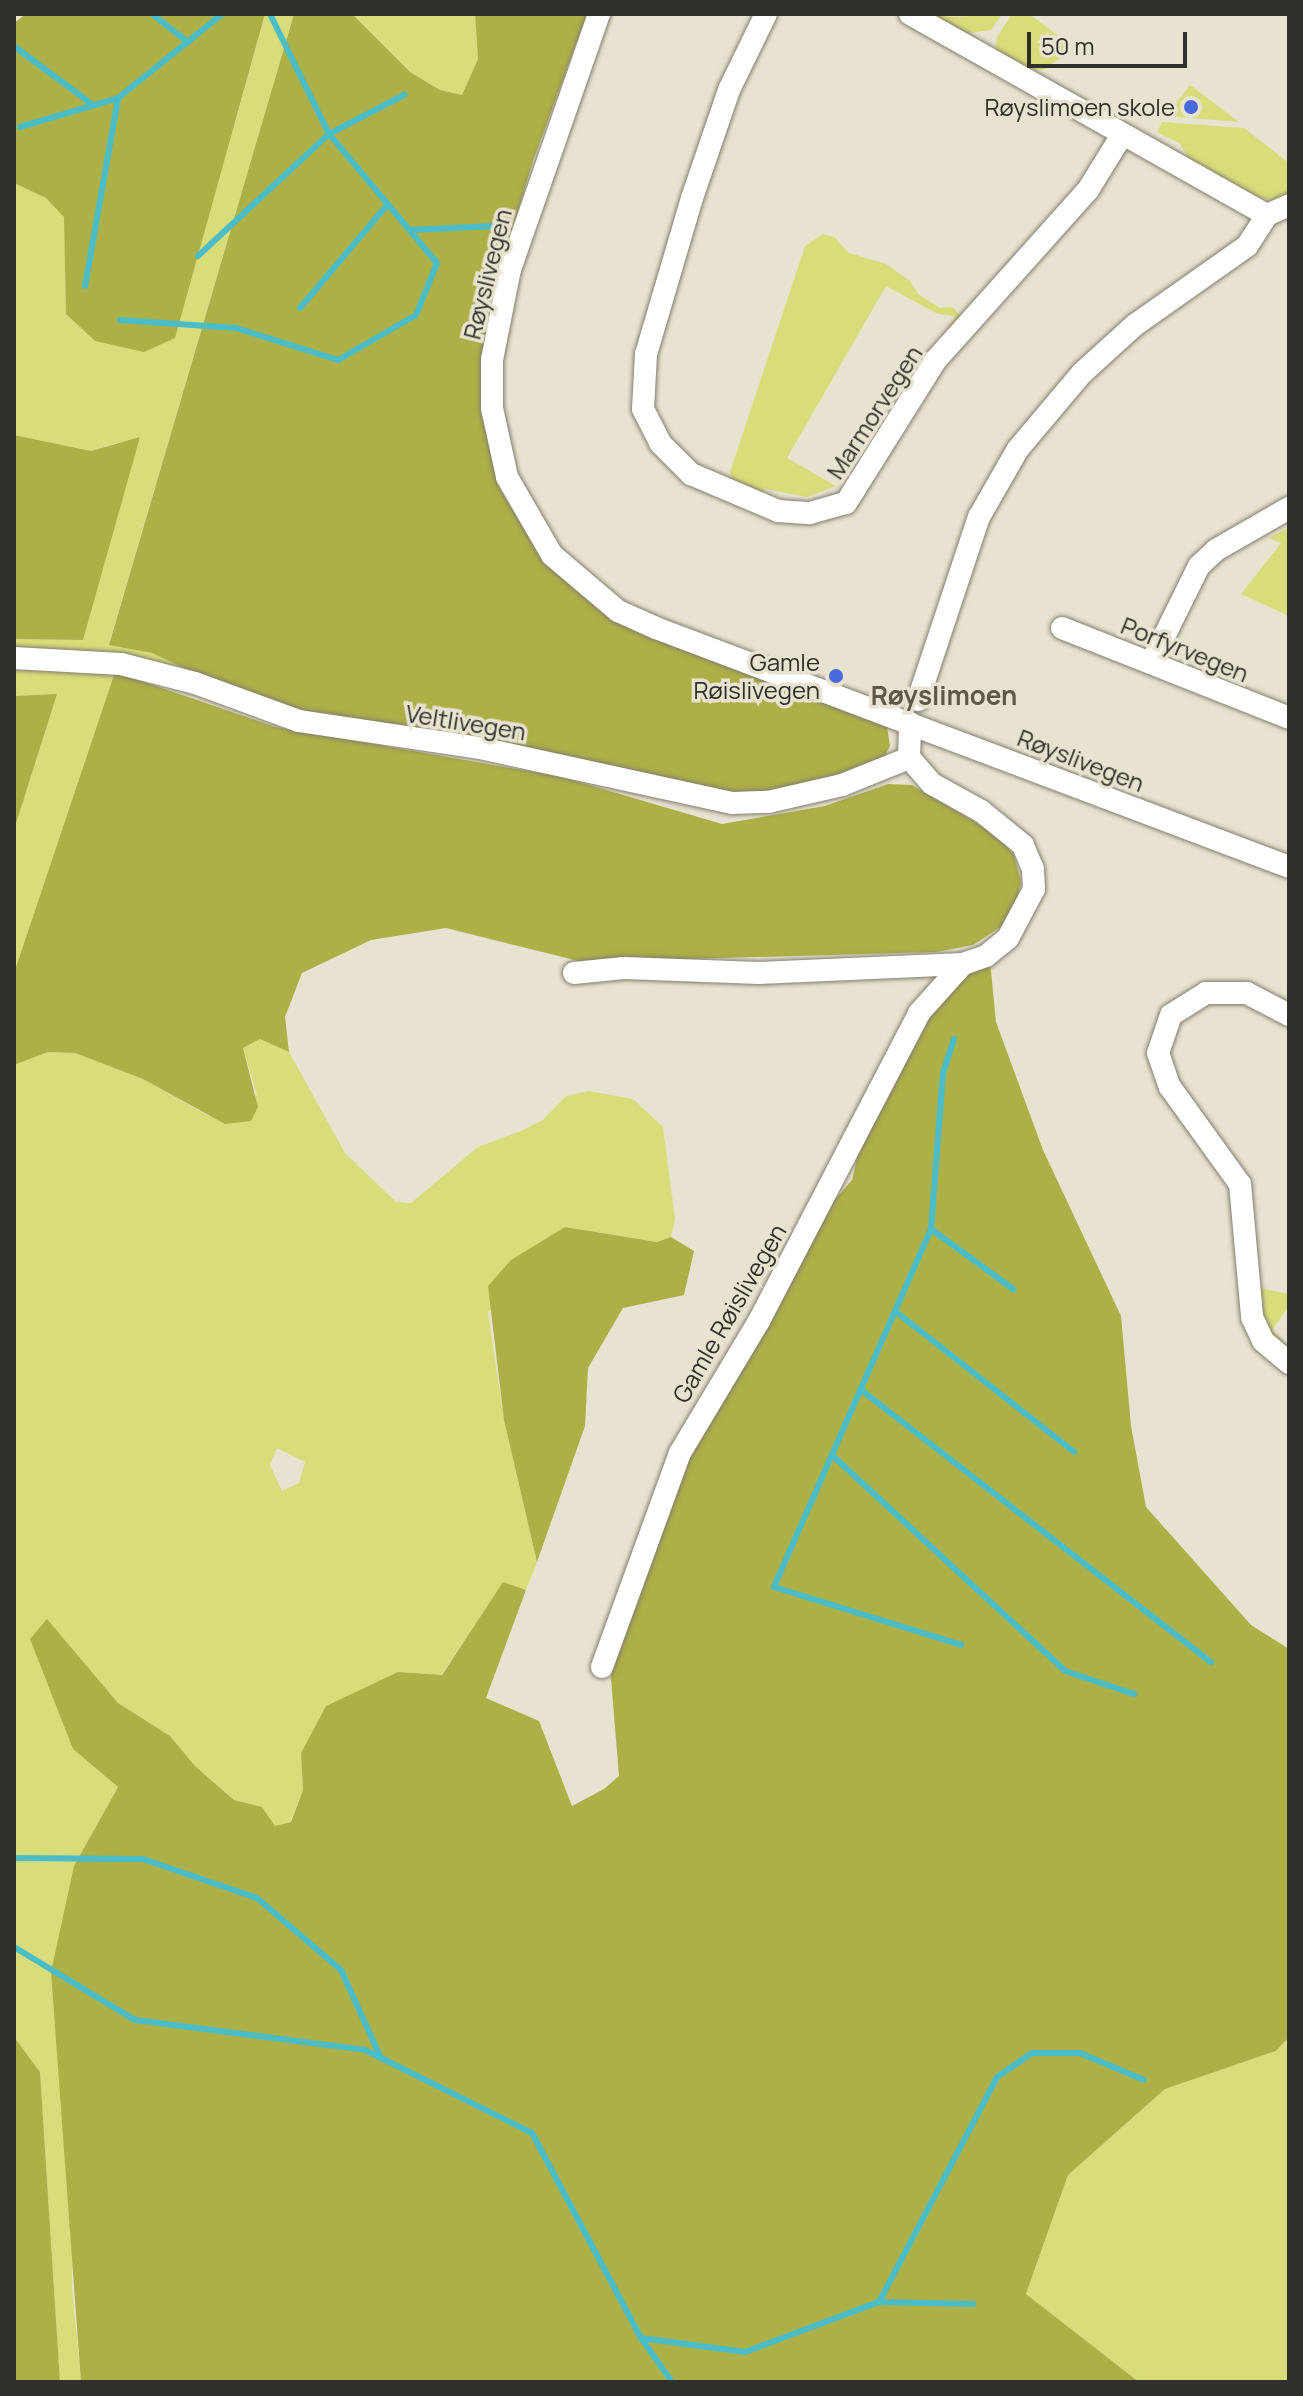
<!DOCTYPE html>
<html>
<head>
<meta charset="utf-8">
<style>
  body { margin:0 }
  #map { position:relative; width:1303px; height:2396px; overflow:hidden; background:#e8e3d1; font-family:Manrope,sans-serif }
  div>[style] { position:absolute }
  .green>* { inset:0; background:#d8dd79 }
  .forest>* { inset:0; background:#acb047 }
  .stream>* { height:6px; margin:-3px; padding:0 3px; transform-origin:3px; border-radius:3px; background:#4bbdc9 }
  .roads { filter:drop-shadow(0 0 2px #837d6e) drop-shadow(0 0 2px #837d6e) }
  .minor>* { height:22px; margin:-11px; padding:0 11px; transform-origin:11px; border-radius:11px; background:#fff }
  .dots>* { width:22px; height:22px; translate:-50% -50%; box-sizing:border-box; border:4px solid #e8e3d1; border-radius:50% }
  span { translate:-50% -50%; white-space:nowrap; text-align:center; line-height:1.15; -webkit-text-stroke:7px #e8e3d1; paint-order:stroke }
  .poi-label { font-size:24px; color:#312f29 }
  .right { translate:-100% -50%; text-align:right }
  .street-label { font-size:24px; color:#312f29 }
  .neighbourhood-label { font-size:26px; color:#5d5849; font-weight:700 }
  .frame { position:absolute; inset:0; border:16px solid #312f29; pointer-events:none }
  .scale { position:absolute; left:1027px; top:32px; width:160px; height:36px; box-sizing:border-box; border:4px solid #312f29; border-top:0; padding-left:10px; font-size:24px; line-height:28px; white-space:nowrap; color:#312f29; -webkit-text-stroke:6px #e8e3d1; paint-order:stroke }
</style>
</head>
<body>
<div id="map">
  <div class="green">
    <div style="clip-path:polygon(265px 14px,294px 14px,109px 644px,152px 653px,210px 680px,14px 651px,14px 639px,83px 640px,117px 443px,91px 451px,14px 435px,14px 183px,46px 198px,65px 217px,66px 314px,95px 341px,234px 127px)"></div>
    <div style="clip-path:polygon(352px 14px,475px 14px,478px 59px,462px 95px,440px 90px,410px 72px)"></div>
    <div style="clip-path:polygon(925px 14px,954px 17px,1002px 14px,991px 30px,962px 34px)"></div>
    <div style="clip-path:polygon(1012px 14px,1029px 14px,1052px 31px,1066px 43px,1060px 58px,1045px 69px,1028px 71px,995px 50px,997px 37px)"></div>
    <div style="clip-path:polygon(1190px 85px,1239px 122px,1166px 116px)"></div>
    <div style="clip-path:polygon(1162px 122px,1244px 128px,1289px 163px,1289px 198px,1275px 201px,1245px 194px,1191px 161px,1179px 143px,1157px 132px)"></div>
    <div style="clip-path:polygon(823px 234px,834px 237px,849px 253px,886px 264px,910px 281px,918px 294px,940px 308px,953px 307px,962px 318px,948px 328px,956px 316px,938px 314px,886px 286px,787px 458px,836px 486px,807px 497px,765px 489px,761px 497px,732px 483px,730px 472px,805px 246px)"></div>
    <div style="clip-path:polygon(1289px 527px,1289px 616px,1241px 594px,1281px 543px,1269px 538px)"></div>
    <div style="clip-path:polygon(58px 669px,115px 672px,14px 973px,14px 830px,57px 694px,14px 696px,14px 671px)"></div>
    <div style="clip-path:polygon(evenodd,260px 1039px,289px 1052px,345px 1153px,396px 1202px,411px 1203px,478px 1147px,521px 1131px,543px 1120px,566px 1096px,589px 1091px,633px 1099px,663px 1127px,675px 1219px,671px 1237px,657px 1242px,565px 1227px,488px 1313px,504px 1420px,537px 1562px,526px 1590px,503px 1583px,441px 1675px,398px 1672px,301px 1753px,303px 1790px,290px 1822px,275px 1827px,262px 1807px,234px 1800px,195px 1766px,170px 1736px,118px 1703px,47px 1620px,73px 1749px,118px 1787px,74px 1866px,72px 2286px,81px 2382px,60px 2382px,40px 2072px,14px 2037px,14px 1065px,48px 1052px,75px 1053px,143px 1079px,209px 1116px,257px 1095px,243px 1048px,260px 1039px,277px 1448px,305px 1462px,299px 1483px,282px 1491px,270px 1465px,277px 1448px)"></div>
    <div style="clip-path:polygon(1254px 1287px,1289px 1294px,1289px 1306px,1272px 1330px,1289px 1348px,1289px 1357px,1269px 1337px)"></div>
    <div style="clip-path:polygon(1289px 2037px,1289px 2382px,1139px 2382px,1026px 2294px,1068px 2175px,1165px 2089px,1276px 2051px)"></div>
  </div>
  <div class="forest">
    <div style="clip-path:polygon(26px 14px,265px 14px,175px 338px,144px 352px,95px 341px,66px 314px,64px 217px,46px 198px,14px 183px,14px 23px)"></div>
    <div style="clip-path:polygon(294px 14px,352px 14px,410px 72px,440px 90px,462px 95px,478px 59px,475px 14px,587px 14px,533px 161px,487px 314px,481px 413px,500px 489px,543px 561px,588px 600px,618px 620px,887px 726px,890px 746px,884px 758px,848px 778px,735px 797px,320px 718px,210px 680px,152px 653px,109px 645px)"></div>
    <div style="clip-path:polygon(14px 435px,91px 451px,140px 437px,83px 640px,14px 639px)"></div>
    <div style="clip-path:polygon(115px 672px,276px 727px,562px 777px,722px 824px,825px 806px,888px 784px,912px 785px,997px 835px,1014px 855px,1021px 881px,1016px 904px,1005px 924px,973px 945px,936px 952px,583px 962px,446px 928px,371px 940px,302px 973px,285px 1017px,289px 1052px,260px 1039px,243px 1048px,258px 1107px,251px 1121px,225px 1124px,143px 1079px,75px 1053px,48px 1052px,14px 1065px,14px 973px)"></div>
    <div style="clip-path:polygon(57px 694px,14px 830px,14px 696px)"></div>
    <div style="clip-path:polygon(990px 961px,996px 1022px,1043px 1150px,1121px 1316px,1131px 1426px,1146px 1507px,1251px 1625px,1289px 1649px,1289px 2037px,1276px 2051px,1165px 2089px,1068px 2175px,1026px 2294px,1139px 2382px,81px 2382px,51px 1972px,74px 1866px,118px 1787px,73px 1749px,30px 1639px,47px 1619px,118px 1703px,170px 1736px,195px 1766px,234px 1800px,262px 1807px,275px 1826px,291px 1822px,303px 1790px,301px 1753px,326px 1706px,398px 1672px,442px 1675px,503px 1582px,526px 1590px,486px 1698px,539px 1721px,572px 1806px,604px 1789px,619px 1776px,610px 1667px,674px 1482px,831px 1204px,852px 1180px,860px 1145px,929px 1009px,960px 975px)"></div>
    <div style="clip-path:polygon(565px 1227px,657px 1242px,671px 1237px,694px 1251px,684px 1295px,623px 1308px,588px 1368px,585px 1426px,537px 1562px,504px 1420px,488px 1286px,511px 1260px)"></div>
    <div style="clip-path:polygon(14px 2037px,40px 2072px,60px 2382px,14px 2382px)"></div>
  </div>
  <div class="stream">
    <div style="left:152px;top:14px;width:46px;rotate:37.9deg"></div>
    <div style="left:15px;top:47px;width:97px;rotate:36.6deg"></div>
    <div style="left:20px;top:127px;width:102px;rotate:-16.5deg"></div>
    <div style="left:118px;top:98px;width:134px;rotate:-38.9deg"></div>
    <div style="left:410px;top:230px;width:84px;rotate:-2.7deg"></div>
    <div style="left:198px;top:256px;width:179px;rotate:-43deg"></div>
    <div style="left:329px;top:134px;width:85px;rotate:-27.5deg"></div>
    <div style="left:85px;top:286px;width:191px;rotate:-80deg"></div>
    <div style="left:300px;top:308px;width:136px;rotate:-49.8deg"></div>
    <div style="left:120px;top:320px;width:116px;rotate:3.9deg"></div>
    <div style="left:236px;top:328px;width:107px;rotate:17.4deg"></div>
    <div style="left:338px;top:360px;width:90px;rotate:-30deg"></div>
    <div style="left:416px;top:315px;width:56px;rotate:-68deg"></div>
    <div style="left:437px;top:263px;width:168px;rotate:-129.9deg"></div>
    <div style="left:329px;top:134px;width:134px;rotate:-116.2deg"></div>
    <div style="left:954px;top:1039px;width:36px;rotate:108deg"></div>
    <div style="left:943px;top:1073px;width:156px;rotate:94.4deg"></div>
    <div style="left:931px;top:1229px;width:391px;rotate:113.7deg"></div>
    <div style="left:774px;top:1587px;width:196px;rotate:17.2deg"></div>
    <div style="left:931px;top:1229px;width:102px;rotate:36.2deg"></div>
    <div style="left:895px;top:1311px;width:228px;rotate:38.2deg"></div>
    <div style="left:860px;top:1389px;width:445px;rotate:37.9deg"></div>
    <div style="left:832px;top:1455px;width:318px;rotate:42.8deg"></div>
    <div style="left:1065px;top:1671px;width:73px;rotate:18.4deg"></div>
    <div style="left:14px;top:1858px;width:129px;rotate:0.4deg"></div>
    <div style="left:143px;top:1859px;width:120px;rotate:18.9deg"></div>
    <div style="left:257px;top:1898px;width:111px;rotate:40.6deg"></div>
    <div style="left:341px;top:1970px;width:97px;rotate:65.6deg"></div>
    <div style="left:14px;top:1947px;width:141px;rotate:31.1deg"></div>
    <div style="left:135px;top:2020px;width:232px;rotate:7.4deg"></div>
    <div style="left:365px;top:2050px;width:186px;rotate:26.4deg"></div>
    <div style="left:532px;top:2133px;width:232px;rotate:62deg"></div>
    <div style="left:641px;top:2338px;width:54px;rotate:54.8deg"></div>
    <div style="left:879px;top:2302px;width:94px;rotate:1.2deg"></div>
    <div style="left:641px;top:2338px;width:105px;rotate:7.7deg"></div>
    <div style="left:745px;top:2352px;width:143px;rotate:-20.5deg"></div>
    <div style="left:879px;top:2302px;width:254px;rotate:-62.3deg"></div>
    <div style="left:997px;top:2077px;width:42px;rotate:-34.4deg"></div>
    <div style="left:1032px;top:2053px;width:48px"></div>
    <div style="left:1080px;top:2053px;width:69px;rotate:22.9deg"></div>
  </div>
  <div class="roads">
    <div class="minor">
      <div style="left:599px;top:14px;width:270px;rotate:109.2deg"></div>
      <div style="left:510px;top:269px;width:93px;rotate:101.2deg"></div>
      <div style="left:492px;top:360px;width:48px;rotate:90deg"></div>
      <div style="left:492px;top:408px;width:71px;rotate:77.7deg"></div>
      <div style="left:507px;top:477px;width:90px;rotate:60deg"></div>
      <div style="left:552px;top:555px;width:87px;rotate:40.3deg"></div>
      <div style="left:618px;top:611px;width:42px;rotate:24.1deg"></div>
      <div style="left:656px;top:628px;width:677px;rotate:20.68deg"></div>
      <div style="left:766px;top:14px;width:85px;rotate:116deg"></div>
      <div style="left:729px;top:90px;width:114px;rotate:108.9deg"></div>
      <div style="left:692px;top:198px;width:163px;rotate:106.4deg"></div>
      <div style="left:646px;top:354px;width:55px;rotate:93.1deg"></div>
      <div style="left:643px;top:409px;width:38px;rotate:63deg"></div>
      <div style="left:660px;top:443px;width:44px;rotate:45deg"></div>
      <div style="left:691px;top:474px;width:95px;rotate:23deg"></div>
      <div style="left:778px;top:511px;width:32px;rotate:4deg"></div>
      <div style="left:810px;top:513px;width:37px;rotate:-16deg"></div>
      <div style="left:846px;top:503px;width:168px;rotate:-57.9deg"></div>
      <div style="left:935px;top:361px;width:229px;rotate:-48.2deg"></div>
      <div style="left:1088px;top:190px;width:65px;rotate:-58.3deg"></div>
      <div style="left:910px;top:14px;width:410px;rotate:29.4deg"></div>
      <div style="left:1062px;top:628px;width:244px;rotate:21.6deg"></div>
      <div style="left:14px;top:658px;width:107px;rotate:3.2deg"></div>
      <div style="left:121px;top:664px;width:76px;rotate:14.4deg"></div>
      <div style="left:195px;top:683px;width:111px;rotate:20.1deg"></div>
      <div style="left:299px;top:721px;width:183px;rotate:8.5deg"></div>
      <div style="left:480px;top:748px;width:258px;rotate:12.3deg"></div>
      <div style="left:732px;top:803px;width:36px;rotate:-2deg"></div>
      <div style="left:768px;top:802px;width:76px;rotate:-12.9deg"></div>
      <div style="left:842px;top:785px;width:72px;rotate:-21.9deg"></div>
      <div style="left:1151px;top:663px;width:108px;rotate:-63.7deg"></div>
      <div style="left:1199px;top:566px;width:23px;rotate:-43deg"></div>
      <div style="left:1216px;top:550px;width:84px;rotate:-29.9deg"></div>
      <div style="left:918px;top:700px;width:193px;rotate:-71.6deg"></div>
      <div style="left:979px;top:517px;width:78px;rotate:-60.2deg"></div>
      <div style="left:1018px;top:449px;width:99px;rotate:-49.9deg"></div>
      <div style="left:1082px;top:373px;width:72px;rotate:-42.2deg"></div>
      <div style="left:1135px;top:325px;width:137px;rotate:-35.2deg"></div>
      <div style="left:1247px;top:246px;width:37px;rotate:-57deg"></div>
      <div style="left:1267px;top:215px;width:24px;rotate:-24deg"></div>
      <div style="left:574px;top:973px;width:50px;rotate:-5.7deg"></div>
      <div style="left:624px;top:968px;width:135px;rotate:2.1deg"></div>
      <div style="left:759px;top:973px;width:204px;rotate:-2.5deg"></div>
      <div style="left:1289px;top:1015px;width:47px;rotate:-152.4deg"></div>
      <div style="left:1247px;top:993px;width:41px;rotate:180deg"></div>
      <div style="left:1206px;top:993px;width:41px;rotate:147.8deg"></div>
      <div style="left:1171px;top:1015px;width:40px;rotate:108.9deg"></div>
      <div style="left:1158px;top:1053px;width:36px;rotate:71deg"></div>
      <div style="left:1170px;top:1087px;width:120px;rotate:54.2deg"></div>
      <div style="left:1240px;top:1184px;width:134px;rotate:84.8deg"></div>
      <div style="left:1252px;top:1317px;width:26px;rotate:65deg"></div>
      <div style="left:1263px;top:1341px;width:34px;rotate:40deg"></div>
      <div style="left:602px;top:1667px;width:228px;rotate:-70deg"></div>
      <div style="left:680px;top:1453px;width:154px;rotate:-59.1deg"></div>
      <div style="left:759px;top:1321px;width:347px;rotate:-62.5deg"></div>
      <div style="left:919px;top:1013px;width:66px;rotate:-48.1deg"></div>
      <div style="left:963px;top:964px;width:24px;rotate:-19deg"></div>
      <div style="left:986px;top:956px;width:28px;rotate:-39deg"></div>
      <div style="left:1008px;top:938px;width:55px;rotate:-62deg"></div>
      <div style="left:1034px;top:889px;width:20px;rotate:-93deg"></div>
      <div style="left:1033px;top:869px;width:26px;rotate:-113deg"></div>
      <div style="left:1023px;top:845px;width:54px;rotate:-141deg"></div>
      <div style="left:981px;top:811px;width:56px;rotate:-151.1deg"></div>
      <div style="left:932px;top:784px;width:35px;rotate:-131deg"></div>
      <div style="left:909px;top:758px;width:35px;rotate:-88deg"></div>
    </div>
  </div>
  <div class="dots">
    <div style="left:1191px;top:107px;background:#496ade"></div>
    <div style="left:836px;top:676px;background:#496ade"></div>
  </div>
  <div class="poi-label">
    <span class="right" style="left:1175px;top:107px">Røyslimoen skole</span>
    <span class="right" style="left:820px;top:676px">Gamle<br>Røislivegen</span>
  </div>
  <div class="street-label">
    <span style="left:487px;top:274px;rotate:-76deg">Røyslivegen</span>
    <span style="left:874px;top:412px;rotate:-57deg">Marmorvegen</span>
    <span style="left:1185px;top:649px;rotate:22deg">Porfyrvegen</span>
    <span style="left:466px;top:722px;rotate:9deg">Veltlivegen</span>
    <span style="left:1081px;top:760px;rotate:21deg">Røyslivegen</span>
    <span style="left:729px;top:1313px;rotate:-60deg">Gamle Røislivegen</span>
  </div>
  <div class="neighbourhood-label">
    <span style="left:944px;top:696px">Røyslimoen</span>
  </div>
  <div class="frame"></div>
  <div class="scale">50 m</div>
</div>
</body>
</html>
